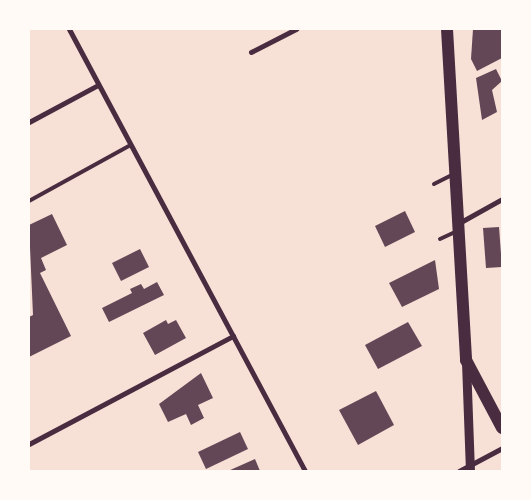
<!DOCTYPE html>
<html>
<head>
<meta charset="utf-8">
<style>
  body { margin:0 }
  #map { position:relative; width:531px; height:500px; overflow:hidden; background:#f7e1d7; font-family:Lato,sans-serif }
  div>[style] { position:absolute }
  .building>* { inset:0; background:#644757 }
  .service>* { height:4px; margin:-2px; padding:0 2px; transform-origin:2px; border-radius:2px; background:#4a2c40 }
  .minor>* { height:5px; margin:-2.5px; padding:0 2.5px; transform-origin:2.5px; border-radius:2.5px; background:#4a2c40 }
  .tertiary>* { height:9px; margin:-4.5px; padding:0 4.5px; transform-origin:4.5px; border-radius:4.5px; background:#4a2c40 }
  .primary>* { height:12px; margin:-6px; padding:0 6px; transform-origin:6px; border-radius:6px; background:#4a2c40 }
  span { translate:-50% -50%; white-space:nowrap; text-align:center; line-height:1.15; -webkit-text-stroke:5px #fffaf5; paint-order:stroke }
  .frame { position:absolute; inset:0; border:30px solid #fffaf5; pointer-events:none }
</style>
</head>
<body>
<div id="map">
  <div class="building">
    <div style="clip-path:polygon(473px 29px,502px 29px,502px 58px,477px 71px,471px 59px)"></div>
    <div style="clip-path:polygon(496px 69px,502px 81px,492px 90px,497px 112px,482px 120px,476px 78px)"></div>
    <div style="clip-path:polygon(405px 211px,415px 232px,385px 247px,375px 226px)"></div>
    <div style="clip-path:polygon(52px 214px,67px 245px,41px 258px,46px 270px,40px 273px,71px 336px,29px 357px,29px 317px,33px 315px,29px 225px)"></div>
    <div style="clip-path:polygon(499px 227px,502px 267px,486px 268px,483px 228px)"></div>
    <div style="clip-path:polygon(140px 249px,149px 267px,121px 281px,112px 263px)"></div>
    <div style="clip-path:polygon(435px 260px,439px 289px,402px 307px,389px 283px)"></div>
    <div style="clip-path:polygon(157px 282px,164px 295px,109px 322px,102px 308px,132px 293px,130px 289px,141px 284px,144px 289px)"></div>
    <div style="clip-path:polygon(166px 320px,168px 324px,176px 320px,186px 338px,155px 355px,143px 333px)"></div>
    <div style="clip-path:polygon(408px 322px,422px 346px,378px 369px,365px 345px)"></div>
    <div style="clip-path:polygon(201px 373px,213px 398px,198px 405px,204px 418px,191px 425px,186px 414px,168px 422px,159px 404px)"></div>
    <div style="clip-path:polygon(376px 391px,394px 425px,358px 445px,339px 410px)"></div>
    <div style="clip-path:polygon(240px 432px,248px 449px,206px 469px,198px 452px)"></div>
    <div style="clip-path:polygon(255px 459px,260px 471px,228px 471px)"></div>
  </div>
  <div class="service">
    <div style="left:434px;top:184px;width:20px;rotate:-27deg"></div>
    <div style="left:29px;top:201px;width:116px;rotate:-28.8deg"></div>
    <div style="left:440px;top:239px;width:19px;rotate:-25deg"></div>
  </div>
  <div class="minor">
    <div style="left:69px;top:29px;width:501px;rotate:61.9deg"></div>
    <div style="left:251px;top:52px;width:51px;rotate:-27.1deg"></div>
    <div style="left:29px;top:122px;width:78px;rotate:-28.2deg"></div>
    <div style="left:459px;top:223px;width:49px;rotate:-29.2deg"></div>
    <div style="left:29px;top:444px;width:231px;rotate:-27.9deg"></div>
    <div style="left:459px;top:471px;width:49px;rotate:-28.1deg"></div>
  </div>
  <div class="tertiary">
    <div style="left:466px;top:362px;width:109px;rotate:87.9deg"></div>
  </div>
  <div class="primary">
    <div style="left:447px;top:29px;width:332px;rotate:86.7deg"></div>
    <div style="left:466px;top:360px;width:77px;rotate:62.1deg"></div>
  </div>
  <div class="frame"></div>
</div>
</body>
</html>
